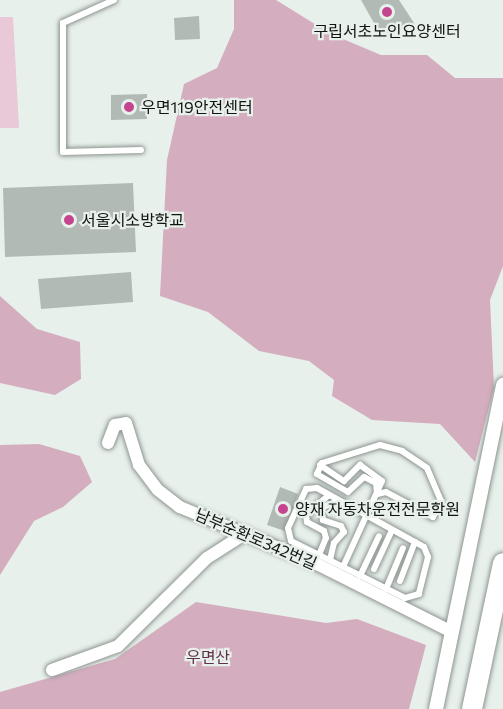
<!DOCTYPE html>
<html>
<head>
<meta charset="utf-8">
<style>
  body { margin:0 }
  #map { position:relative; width:503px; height:709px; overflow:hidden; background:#e7f0ea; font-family:Commissioner,"Noto Sans KR",sans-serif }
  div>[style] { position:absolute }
  .green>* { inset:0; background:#e9c8d7 }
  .forest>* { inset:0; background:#d4adbf }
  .building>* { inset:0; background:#b2bab5 }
  .roads { filter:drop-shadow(0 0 2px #8e9591) drop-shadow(0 0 2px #8e9591) }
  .service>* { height:6px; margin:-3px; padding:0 3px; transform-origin:3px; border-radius:3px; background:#fff }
  .minor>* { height:12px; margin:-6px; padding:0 6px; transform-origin:6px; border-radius:6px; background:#fff }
  .tertiary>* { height:14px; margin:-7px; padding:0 7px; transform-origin:7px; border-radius:7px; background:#fff }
  .trunk>* { height:20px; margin:-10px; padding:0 10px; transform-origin:10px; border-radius:10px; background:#fff }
  .dots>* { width:16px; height:16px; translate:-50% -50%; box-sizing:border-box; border:3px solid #e7f0ea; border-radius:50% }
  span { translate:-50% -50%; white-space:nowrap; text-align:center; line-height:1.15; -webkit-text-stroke:4.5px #e7f0ea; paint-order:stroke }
  .poi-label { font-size:16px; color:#121413 }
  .left { translate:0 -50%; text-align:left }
  .street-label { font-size:16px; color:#121413 }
  .park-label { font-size:16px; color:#63304b }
</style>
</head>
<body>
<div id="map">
  <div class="green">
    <div style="clip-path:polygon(0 17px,13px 17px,19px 128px,0 128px)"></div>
  </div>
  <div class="forest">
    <div style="clip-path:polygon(234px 0,276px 0,331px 34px,381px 55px,427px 55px,455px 78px,503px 78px,503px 266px,490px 300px,494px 388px,475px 462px,440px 424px,372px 420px,332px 396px,334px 380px,309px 361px,259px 351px,208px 312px,160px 296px,167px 160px,184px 84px,217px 68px,234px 29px)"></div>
    <div style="clip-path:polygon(0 296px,37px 329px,80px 342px,81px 379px,55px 395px,0 383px)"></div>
    <div style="clip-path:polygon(39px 444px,80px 456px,92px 482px,63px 507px,34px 521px,0 575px,0 445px)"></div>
    <div style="clip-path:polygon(196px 602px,326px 623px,357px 619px,426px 645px,409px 709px,0 709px,0 692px,115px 659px)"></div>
  </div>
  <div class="building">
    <div style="clip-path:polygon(361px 0,399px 0,414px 23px,383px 39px)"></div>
    <div style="clip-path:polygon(199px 16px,200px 39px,175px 40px,174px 18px)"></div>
    <div style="clip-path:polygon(147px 94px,147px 119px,111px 120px,111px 95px)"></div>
    <div style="clip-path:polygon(133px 183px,136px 252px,5px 257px,3px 188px)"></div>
    <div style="clip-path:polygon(131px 272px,133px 302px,41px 309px,38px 279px)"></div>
    <div style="clip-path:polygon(280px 487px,298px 494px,285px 531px,267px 525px)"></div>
  </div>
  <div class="roads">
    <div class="service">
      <div style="left:114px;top:0;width:56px;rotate:155.7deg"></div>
      <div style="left:63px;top:23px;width:129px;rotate:90deg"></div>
      <div style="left:63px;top:152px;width:78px;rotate:-1.5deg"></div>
      <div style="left:380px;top:445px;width:23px;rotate:15deg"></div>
      <div style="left:402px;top:451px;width:30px;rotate:34deg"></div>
      <div style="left:427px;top:468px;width:36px;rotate:67deg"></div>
      <div style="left:441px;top:501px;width:18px;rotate:117deg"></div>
      <div style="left:433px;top:517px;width:53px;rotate:-152deg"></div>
      <div style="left:386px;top:492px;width:9px;rotate:167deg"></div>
      <div style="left:377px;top:494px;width:11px;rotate:-95deg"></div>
      <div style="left:376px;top:483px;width:13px;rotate:-153deg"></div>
      <div style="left:364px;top:477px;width:22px;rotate:137deg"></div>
      <div style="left:348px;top:492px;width:36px;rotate:-150deg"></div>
      <div style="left:317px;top:474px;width:12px;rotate:-66deg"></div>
      <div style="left:322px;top:463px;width:61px;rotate:-17.2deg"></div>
      <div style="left:320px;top:465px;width:29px;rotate:34deg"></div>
      <div style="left:344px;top:481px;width:23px;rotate:-45deg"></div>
      <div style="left:360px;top:465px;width:27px;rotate:36deg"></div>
      <div style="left:382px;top:481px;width:94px;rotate:114.4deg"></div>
      <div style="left:317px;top:488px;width:122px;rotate:28.9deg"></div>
      <div style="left:424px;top:547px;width:11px;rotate:68deg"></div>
      <div style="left:428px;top:557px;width:38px;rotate:104deg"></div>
      <div style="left:419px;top:594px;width:15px;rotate:164deg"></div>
      <div style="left:405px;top:598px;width:127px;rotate:-153.4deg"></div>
      <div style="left:291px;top:541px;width:13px;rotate:-103deg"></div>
      <div style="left:288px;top:528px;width:43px;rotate:-65.2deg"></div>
      <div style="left:306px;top:489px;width:11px;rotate:-5deg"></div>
      <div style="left:319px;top:555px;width:18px;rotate:-68deg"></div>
      <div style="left:326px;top:538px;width:7px;rotate:-106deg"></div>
      <div style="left:324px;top:531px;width:19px;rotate:-152deg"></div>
      <div style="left:307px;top:522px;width:7px;rotate:-98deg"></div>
      <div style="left:306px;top:515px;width:30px;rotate:-41deg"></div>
      <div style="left:330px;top:560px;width:17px;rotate:-77deg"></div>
      <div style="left:334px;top:543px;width:15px;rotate:-48deg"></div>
      <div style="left:344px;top:532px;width:7px;rotate:-117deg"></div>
      <div style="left:341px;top:526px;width:19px;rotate:-162deg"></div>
      <div style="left:323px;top:520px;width:6px;rotate:-99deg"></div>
      <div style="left:322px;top:514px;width:7px;rotate:-82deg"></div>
      <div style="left:323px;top:507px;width:17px;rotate:-21deg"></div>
      <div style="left:374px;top:569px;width:43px;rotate:-65.2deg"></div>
      <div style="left:360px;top:576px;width:44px;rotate:-64.6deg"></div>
      <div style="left:400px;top:581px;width:42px;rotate:-69deg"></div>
      <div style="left:386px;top:589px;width:44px;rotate:-67.5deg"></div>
    </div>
    <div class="minor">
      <div style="left:108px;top:443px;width:19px;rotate:-69deg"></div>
      <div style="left:115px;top:425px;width:11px;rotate:-10deg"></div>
      <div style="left:126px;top:423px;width:44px;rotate:72.8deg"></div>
      <div style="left:139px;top:465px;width:31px;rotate:53deg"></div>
      <div style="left:158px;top:490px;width:28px;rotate:38deg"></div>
      <div style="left:180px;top:507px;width:148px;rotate:22.6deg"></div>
      <div style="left:317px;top:564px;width:151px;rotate:26.7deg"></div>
      <div style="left:52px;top:670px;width:70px;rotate:-20deg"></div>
      <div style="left:118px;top:646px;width:125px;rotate:-44.7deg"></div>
      <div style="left:207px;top:558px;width:46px;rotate:-32.7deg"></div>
    </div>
    <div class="tertiary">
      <div style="left:436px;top:709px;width:331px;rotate:-78.3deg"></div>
    </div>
    <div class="trunk">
      <div style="left:472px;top:709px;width:149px;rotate:-78deg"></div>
    </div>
  </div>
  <div class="dots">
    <div style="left:387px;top:12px;background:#c5448e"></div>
    <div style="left:129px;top:107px;background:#c5448e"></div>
    <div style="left:69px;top:220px;background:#c5448e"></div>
    <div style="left:283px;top:509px;background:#c5448e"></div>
  </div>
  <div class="poi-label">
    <span style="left:387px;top:31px">구립서초노인요양센터</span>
    <span class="left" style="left:141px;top:107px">우면119안전센터</span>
    <span class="left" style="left:81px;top:220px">서울시소방학교</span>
    <span class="left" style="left:295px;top:509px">양재 자동차운전전문학원</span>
  </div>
  <div class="street-label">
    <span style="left:256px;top:539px;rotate:23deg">남부순환로342번길</span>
  </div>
  <div class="park-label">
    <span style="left:208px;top:657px">우면산</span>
  </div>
</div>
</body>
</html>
